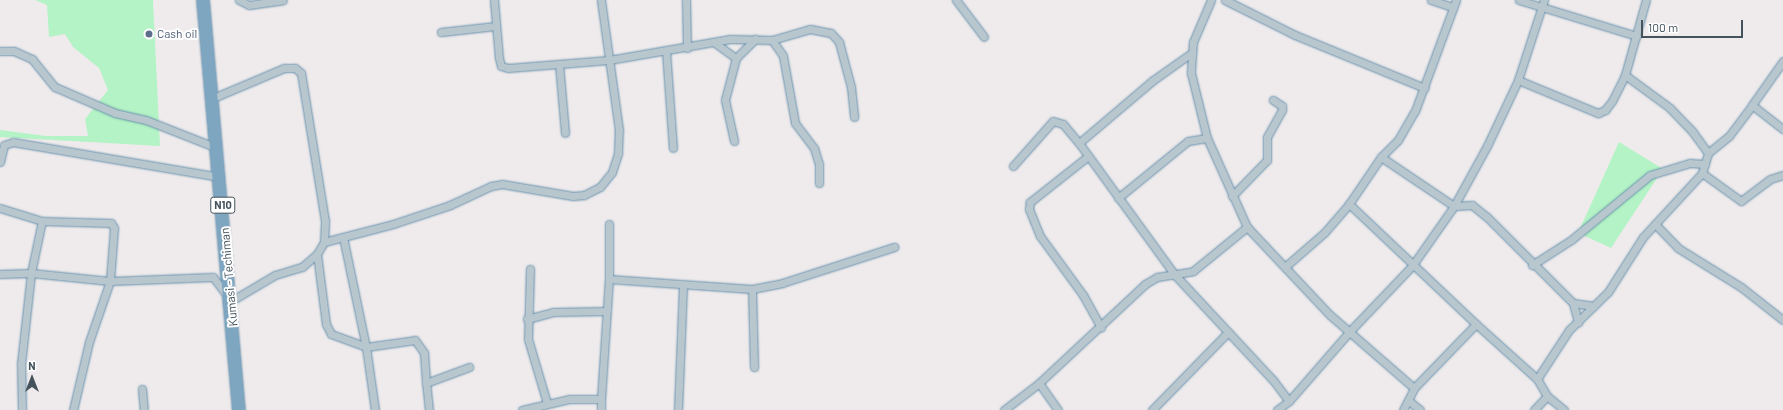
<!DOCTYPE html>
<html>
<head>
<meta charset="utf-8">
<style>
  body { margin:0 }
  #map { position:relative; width:1783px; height:410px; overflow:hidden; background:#efebec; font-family:Barlow,sans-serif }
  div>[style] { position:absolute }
  .green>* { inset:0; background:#b4f3c5 }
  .roads { filter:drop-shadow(0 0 1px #6991ad) drop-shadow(0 0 1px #6991ad) }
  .street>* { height:7px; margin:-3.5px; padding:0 3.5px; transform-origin:3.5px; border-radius:3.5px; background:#b8c6cd }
  .highway>* { height:12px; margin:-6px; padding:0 6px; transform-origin:6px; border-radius:6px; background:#7ea6c1 }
  .dots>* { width:11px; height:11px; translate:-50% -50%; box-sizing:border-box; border:2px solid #fff; border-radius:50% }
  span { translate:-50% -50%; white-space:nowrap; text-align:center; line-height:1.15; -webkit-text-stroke:4px #fff; paint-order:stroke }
  .shield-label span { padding:1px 3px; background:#fff; border:1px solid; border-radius:3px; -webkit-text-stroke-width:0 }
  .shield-label { font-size:11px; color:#43525b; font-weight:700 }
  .service-label { font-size:12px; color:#4e5e75 }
  .left { translate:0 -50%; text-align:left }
  .street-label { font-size:12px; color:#43525b }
  .north { position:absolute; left:12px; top:358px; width:40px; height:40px; -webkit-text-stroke:3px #fff; paint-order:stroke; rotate:0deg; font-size:11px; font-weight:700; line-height:16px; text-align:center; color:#43525b }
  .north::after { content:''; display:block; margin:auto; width:14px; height:18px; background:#43525b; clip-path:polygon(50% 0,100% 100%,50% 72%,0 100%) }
  .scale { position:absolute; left:1641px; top:20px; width:102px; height:18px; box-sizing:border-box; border:2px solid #43525b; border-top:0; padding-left:5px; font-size:12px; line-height:14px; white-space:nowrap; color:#43525b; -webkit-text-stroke:3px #fff; paint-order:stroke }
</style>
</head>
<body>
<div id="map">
  <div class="green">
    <div style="clip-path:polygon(35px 0,153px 0,160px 146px,0 137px,0 130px,46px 136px,88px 136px,85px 119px,108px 90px,99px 68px,73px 47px,65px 34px,49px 37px,47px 5px)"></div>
    <div style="clip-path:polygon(1619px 142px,1663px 169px,1611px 248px,1578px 233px)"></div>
  </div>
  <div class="roads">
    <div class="street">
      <div style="left:239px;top:0;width:11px;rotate:27deg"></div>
      <div style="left:249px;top:5px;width:34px;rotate:-8deg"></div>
      <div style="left:494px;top:0;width:58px;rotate:85.1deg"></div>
      <div style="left:499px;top:58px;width:8px;rotate:76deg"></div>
      <div style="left:501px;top:66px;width:7px;rotate:16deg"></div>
      <div style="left:508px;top:68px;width:101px;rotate:-4.5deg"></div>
      <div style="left:609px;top:60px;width:123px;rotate:-9.8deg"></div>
      <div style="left:730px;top:39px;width:42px;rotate:1.4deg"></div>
      <div style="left:772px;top:40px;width:40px;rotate:-16deg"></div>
      <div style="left:810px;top:29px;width:21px;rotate:11deg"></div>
      <div style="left:831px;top:33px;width:12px;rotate:48deg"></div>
      <div style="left:839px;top:42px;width:47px;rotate:75.1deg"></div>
      <div style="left:851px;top:87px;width:30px;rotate:84deg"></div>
      <div style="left:686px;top:0;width:48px;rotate:88.8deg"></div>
      <div style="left:956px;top:0;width:46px;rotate:52.9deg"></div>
      <div style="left:1211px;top:0;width:46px;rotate:113.2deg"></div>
      <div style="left:1193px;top:42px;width:31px;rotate:94deg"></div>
      <div style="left:1191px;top:73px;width:67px;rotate:76.2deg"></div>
      <div style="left:1207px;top:138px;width:98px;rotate:65.8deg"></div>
      <div style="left:1225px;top:0;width:78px;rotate:26.6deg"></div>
      <div style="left:1295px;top:35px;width:140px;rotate:22.2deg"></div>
      <div style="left:1431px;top:0;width:23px;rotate:18deg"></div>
      <div style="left:1519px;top:0;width:123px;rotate:17deg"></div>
      <div style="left:441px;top:32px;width:55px;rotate:-6.2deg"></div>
      <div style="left:772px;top:40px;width:19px;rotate:55deg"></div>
      <div style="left:783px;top:56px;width:68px;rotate:79.8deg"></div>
      <div style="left:795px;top:123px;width:31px;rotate:53deg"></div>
      <div style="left:814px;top:148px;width:17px;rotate:73deg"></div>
      <div style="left:819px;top:164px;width:19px;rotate:90deg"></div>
      <div style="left:715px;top:43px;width:26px;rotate:36deg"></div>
      <div style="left:736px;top:58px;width:43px;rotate:104.7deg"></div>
      <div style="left:725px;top:100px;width:42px;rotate:77.6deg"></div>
      <div style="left:0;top:51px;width:14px"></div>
      <div style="left:14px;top:51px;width:20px;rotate:24deg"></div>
      <div style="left:32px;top:59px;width:36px;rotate:51deg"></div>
      <div style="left:55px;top:87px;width:65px;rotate:23.4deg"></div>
      <div style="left:115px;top:113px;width:32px;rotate:13deg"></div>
      <div style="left:146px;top:120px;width:76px;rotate:21.5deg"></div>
      <div style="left:666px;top:51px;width:97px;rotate:85.9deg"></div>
      <div style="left:1190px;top:54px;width:47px;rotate:144.6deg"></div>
      <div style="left:1152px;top:81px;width:96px;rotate:139.7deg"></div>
      <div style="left:1079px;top:143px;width:163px;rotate:54deg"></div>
      <div style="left:1175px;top:275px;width:144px;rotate:47deg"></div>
      <div style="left:1273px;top:380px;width:26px;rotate:53deg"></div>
      <div style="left:1289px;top:401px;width:93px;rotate:-48.9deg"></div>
      <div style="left:1350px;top:331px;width:90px;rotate:-46.4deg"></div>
      <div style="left:1412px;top:266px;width:73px;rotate:-55deg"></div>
      <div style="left:1454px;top:206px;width:68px;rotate:-61.2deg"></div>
      <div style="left:1487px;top:146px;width:73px;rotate:-64.8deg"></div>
      <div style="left:1518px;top:80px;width:87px;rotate:22.4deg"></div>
      <div style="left:1598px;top:113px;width:8px;rotate:-23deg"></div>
      <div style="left:1605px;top:110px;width:11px;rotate:-52deg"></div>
      <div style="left:1612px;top:101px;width:29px;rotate:-63deg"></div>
      <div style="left:736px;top:58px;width:27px;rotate:-45deg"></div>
      <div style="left:559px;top:64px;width:69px;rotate:85deg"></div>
      <div style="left:1518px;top:80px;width:84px;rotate:-72deg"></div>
      <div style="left:1752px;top:105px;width:54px;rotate:-54.8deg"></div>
      <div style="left:1708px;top:153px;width:27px;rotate:-39deg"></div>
      <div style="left:1729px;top:136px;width:39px;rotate:-53deg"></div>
      <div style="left:1752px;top:105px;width:39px;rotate:38deg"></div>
      <div style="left:1087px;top:157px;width:73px;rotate:141.7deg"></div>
      <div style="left:1030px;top:202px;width:7px;rotate:98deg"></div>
      <div style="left:1029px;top:209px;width:29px;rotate:68deg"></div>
      <div style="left:1040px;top:236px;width:73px;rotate:53.9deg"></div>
      <div style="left:1083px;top:295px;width:37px;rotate:61deg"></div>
      <div style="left:1381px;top:157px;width:24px;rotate:-45deg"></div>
      <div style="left:1398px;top:140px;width:34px;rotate:-60deg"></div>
      <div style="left:1415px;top:111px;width:118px;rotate:-69.7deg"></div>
      <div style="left:0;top:162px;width:17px;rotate:-77deg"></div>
      <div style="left:4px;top:145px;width:9px;rotate:-18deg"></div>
      <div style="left:13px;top:142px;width:210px;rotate:9.6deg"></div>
      <div style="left:1013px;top:166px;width:60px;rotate:-48.4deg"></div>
      <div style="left:1053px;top:121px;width:10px;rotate:17deg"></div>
      <div style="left:1063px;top:124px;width:25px;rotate:50deg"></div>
      <div style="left:1702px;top:173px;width:48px;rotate:35.7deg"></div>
      <div style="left:1741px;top:201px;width:36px;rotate:-37deg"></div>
      <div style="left:1770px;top:179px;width:14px;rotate:-17deg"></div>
      <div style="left:1232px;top:196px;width:50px;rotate:-45.8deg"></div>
      <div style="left:1267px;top:160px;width:23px;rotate:-90deg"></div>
      <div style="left:1267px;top:137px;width:31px;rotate:-61deg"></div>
      <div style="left:1282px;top:110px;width:4px;rotate:-90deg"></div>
      <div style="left:1282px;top:106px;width:11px;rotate:-146deg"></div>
      <div style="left:1118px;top:198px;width:90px;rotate:-39.2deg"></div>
      <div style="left:1188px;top:141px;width:19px;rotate:-9deg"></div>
      <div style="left:0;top:208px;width:44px;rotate:17.2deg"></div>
      <div style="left:42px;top:221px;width:69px;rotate:1.7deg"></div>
      <div style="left:111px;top:223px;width:6px;rotate:59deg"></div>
      <div style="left:114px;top:228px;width:53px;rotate:94.3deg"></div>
      <div style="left:110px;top:281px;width:65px;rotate:109deg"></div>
      <div style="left:89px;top:342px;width:70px;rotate:103.2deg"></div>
      <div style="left:1655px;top:224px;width:33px;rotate:46deg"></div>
      <div style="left:1678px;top:248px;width:74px;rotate:31.8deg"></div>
      <div style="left:1741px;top:287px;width:53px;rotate:38.2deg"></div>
      <div style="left:343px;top:237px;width:112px;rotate:78.2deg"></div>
      <div style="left:366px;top:347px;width:49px;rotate:-8.1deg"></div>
      <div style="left:415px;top:340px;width:16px;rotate:55deg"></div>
      <div style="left:424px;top:353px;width:30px;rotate:86deg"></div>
      <div style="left:324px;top:242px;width:71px;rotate:-14.6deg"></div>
      <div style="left:393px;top:224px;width:60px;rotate:-18.4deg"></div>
      <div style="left:450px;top:205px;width:45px;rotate:-24.9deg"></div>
      <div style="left:491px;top:186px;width:11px;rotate:-10deg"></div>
      <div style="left:502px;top:184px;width:72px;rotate:9.6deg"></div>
      <div style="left:573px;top:196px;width:11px;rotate:-5deg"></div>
      <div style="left:584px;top:195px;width:18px;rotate:-27deg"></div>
      <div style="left:600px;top:187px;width:19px;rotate:-51deg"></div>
      <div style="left:612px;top:172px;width:20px;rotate:-72deg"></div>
      <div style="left:618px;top:153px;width:23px;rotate:-88deg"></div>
      <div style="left:619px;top:130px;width:131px;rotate:-97.9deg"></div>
      <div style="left:317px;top:254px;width:71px;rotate:82.7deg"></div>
      <div style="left:326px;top:324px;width:11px;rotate:63deg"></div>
      <div style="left:331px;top:334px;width:37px;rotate:20deg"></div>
      <div style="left:366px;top:347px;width:64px;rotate:81.9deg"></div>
      <div style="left:1532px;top:265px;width:46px;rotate:-32.7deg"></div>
      <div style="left:1571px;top:240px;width:102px;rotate:-39.4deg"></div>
      <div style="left:1650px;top:175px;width:42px;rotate:-16.7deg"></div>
      <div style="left:1690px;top:163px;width:15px;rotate:4deg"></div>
      <div style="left:1286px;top:266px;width:50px;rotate:-41deg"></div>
      <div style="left:1324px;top:233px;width:38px;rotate:-49deg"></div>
      <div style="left:530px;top:269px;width:70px;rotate:91.6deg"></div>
      <div style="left:528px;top:339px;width:67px;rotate:73.5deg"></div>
      <div style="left:0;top:274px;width:31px;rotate:-2deg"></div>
      <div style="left:31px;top:273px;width:79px;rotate:5.8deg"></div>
      <div style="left:110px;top:281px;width:103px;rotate:-2.2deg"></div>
      <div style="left:213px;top:277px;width:30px;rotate:53deg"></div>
      <div style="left:231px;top:301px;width:51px;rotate:-30.6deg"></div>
      <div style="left:275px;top:275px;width:28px;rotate:-17deg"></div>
      <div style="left:302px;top:267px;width:20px;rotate:-41deg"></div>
      <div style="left:317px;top:254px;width:14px;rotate:-60deg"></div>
      <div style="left:324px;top:242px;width:21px;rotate:-87deg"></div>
      <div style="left:325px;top:221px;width:150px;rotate:-99.2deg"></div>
      <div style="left:301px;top:73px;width:8px;rotate:-140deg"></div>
      <div style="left:295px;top:68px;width:11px;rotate:180deg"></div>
      <div style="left:284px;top:68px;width:77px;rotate:157.1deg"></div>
      <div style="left:609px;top:279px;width:143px;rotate:4deg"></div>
      <div style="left:752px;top:289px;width:31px;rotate:-11deg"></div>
      <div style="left:782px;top:283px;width:118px;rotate:-17.8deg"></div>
      <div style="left:752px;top:289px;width:78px;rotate:88.5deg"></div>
      <div style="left:1573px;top:303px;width:21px;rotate:8deg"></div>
      <div style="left:527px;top:319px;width:27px;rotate:-15deg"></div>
      <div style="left:553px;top:312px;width:53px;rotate:-1.1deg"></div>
      <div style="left:1476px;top:324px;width:82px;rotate:42deg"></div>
      <div style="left:1537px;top:379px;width:59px;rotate:-56.9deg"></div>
      <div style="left:1569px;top:330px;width:54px;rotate:-44.3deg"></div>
      <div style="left:1608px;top:292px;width:65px;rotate:-57.5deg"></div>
      <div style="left:1643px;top:237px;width:87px;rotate:-47.3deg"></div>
      <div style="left:1702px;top:173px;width:21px;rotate:-73deg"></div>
      <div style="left:1708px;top:153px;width:27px;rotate:-126deg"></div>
      <div style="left:1692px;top:131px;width:32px;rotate:-134deg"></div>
      <div style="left:1670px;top:108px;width:56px;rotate:-143.7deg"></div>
      <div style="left:1625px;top:75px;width:78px;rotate:-74.4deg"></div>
      <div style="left:1039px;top:383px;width:33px;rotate:55deg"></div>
      <div style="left:142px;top:389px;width:21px;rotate:85deg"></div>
      <div style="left:1547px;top:396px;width:22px;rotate:39deg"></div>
      <div style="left:601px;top:399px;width:120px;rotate:-86.2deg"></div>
      <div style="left:609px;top:279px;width:55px;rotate:-90deg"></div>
      <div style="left:1409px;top:401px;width:14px;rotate:39deg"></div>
      <div style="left:22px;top:410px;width:46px;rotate:-91.2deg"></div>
      <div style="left:21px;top:364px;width:92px;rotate:-83.7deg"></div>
      <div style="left:31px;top:273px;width:53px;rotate:-78.1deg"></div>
      <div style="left:429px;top:410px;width:27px;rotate:-96deg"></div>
      <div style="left:426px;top:383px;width:46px;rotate:-20.4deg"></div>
      <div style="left:522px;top:410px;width:48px;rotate:-13.2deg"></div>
      <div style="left:569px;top:399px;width:32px"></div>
      <div style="left:601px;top:399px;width:11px;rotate:90deg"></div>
      <div style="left:678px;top:410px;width:125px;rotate:-87.7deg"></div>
      <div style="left:1004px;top:410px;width:44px;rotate:-37.6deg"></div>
      <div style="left:1039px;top:383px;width:145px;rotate:-43deg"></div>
      <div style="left:1145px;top:284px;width:14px;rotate:-30deg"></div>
      <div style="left:1157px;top:277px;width:36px;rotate:-9deg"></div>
      <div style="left:1193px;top:271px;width:70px;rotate:-39.2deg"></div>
      <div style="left:1247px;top:227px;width:121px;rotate:46.7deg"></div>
      <div style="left:1330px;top:315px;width:111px;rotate:41deg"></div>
      <div style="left:1414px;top:388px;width:89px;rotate:-45.9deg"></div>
      <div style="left:1476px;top:324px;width:175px;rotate:-136.6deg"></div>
      <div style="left:1349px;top:204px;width:57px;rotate:-55.8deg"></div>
      <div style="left:1381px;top:157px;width:88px;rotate:33.9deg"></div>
      <div style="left:1454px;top:206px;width:18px;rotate:-3deg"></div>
      <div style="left:1472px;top:205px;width:19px;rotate:39deg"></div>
      <div style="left:1487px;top:217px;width:122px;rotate:45deg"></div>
      <div style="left:1573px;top:303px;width:20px;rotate:75deg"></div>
      <div style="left:1152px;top:410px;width:109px;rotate:-45.7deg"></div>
      <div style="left:1277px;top:410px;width:15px;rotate:-37deg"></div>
      <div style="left:1403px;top:410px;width:25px;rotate:-63deg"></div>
      <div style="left:1534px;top:410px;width:19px;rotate:-47deg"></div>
      <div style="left:1547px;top:396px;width:20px;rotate:-120deg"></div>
    </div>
    <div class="highway">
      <div style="left:203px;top:0;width:412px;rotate:85deg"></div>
    </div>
  </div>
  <div class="dots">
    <div style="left:149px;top:34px;background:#5c6f8a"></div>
  </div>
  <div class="shield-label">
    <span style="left:223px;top:205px">N10</span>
  </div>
  <div class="service-label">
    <span class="left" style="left:157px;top:34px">Cash oil</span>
  </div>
  <div class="street-label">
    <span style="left:229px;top:277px;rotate:-95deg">Kumasi - Techiman</span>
  </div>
  <div class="north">N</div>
  <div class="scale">100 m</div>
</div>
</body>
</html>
